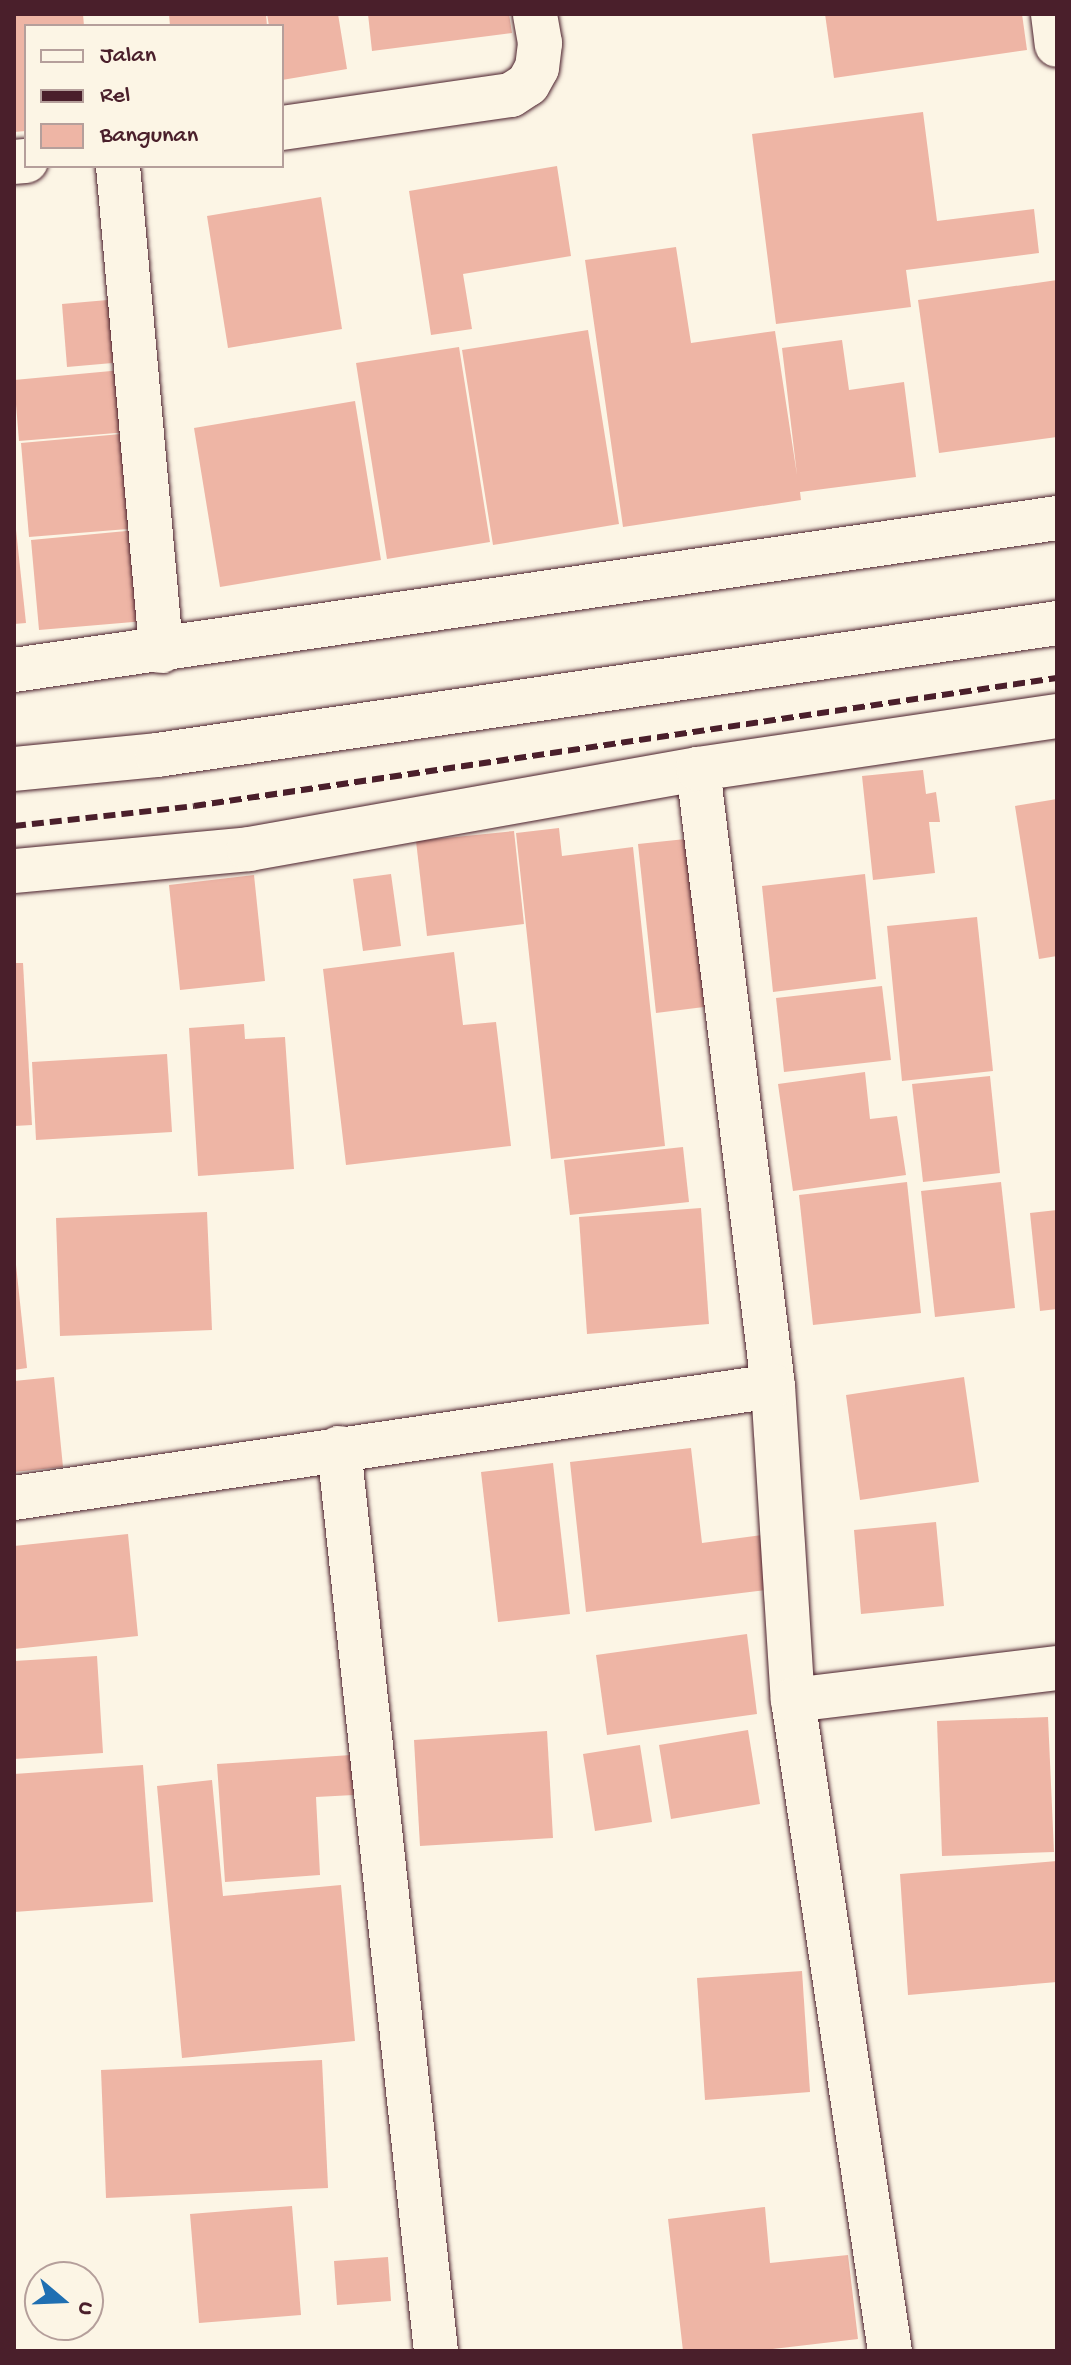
<!DOCTYPE html>
<html>
<head>
<meta charset="utf-8">
<style>
  body { margin:0 }
  #map { position:relative; width:1071px; height:2365px; overflow:hidden; background:#fcf5e5; font-family:"Gochi Hand",sans-serif }
  div>[style] { position:absolute }
  .building>* { inset:0; background:#eeb5a5 }
  .roads { filter:drop-shadow(0 0 2px #4a1f2b) drop-shadow(0 0 2px #4a1f2b) }
  .minor>* { height:44px; margin:-22px; padding:0 22px; transform-origin:22px; border-radius:22px; background:#fcf5e5 }
  .highway>* { height:44px; margin:-22px; padding:0 22px; transform-origin:22px; border-radius:22px; background:#fcf5e5 }
  .rail>* { height:6px; margin-top:-3px; transform-origin:0; background:repeating-linear-gradient(90deg,#4a1f2b 0 12px,transparent 0 18px) }
  span { translate:-50% -50%; white-space:nowrap; text-align:center; line-height:1.15; -webkit-text-stroke:6px #fcf5e5; paint-order:stroke }
  .frame { position:absolute; inset:0; border:16px solid #4a1f2b; pointer-events:none }
  .legend { position:absolute; left:24px; top:24px; width:260px; height:144px; box-sizing:border-box; background:#fcf5e5; border:2px solid #b59f9b; margin:0; padding:10px 14px; list-style:none; font-size:24px; color:#4a1f2b }
  .legend li { display:flex; align-items:center; gap:16px; height:40px }
  .legend b { width:40px; border:2px solid #b59f9b }
  .north { position:absolute; left:24px; top:2261px; width:80px; height:80px; box-sizing:border-box; background:#fcf5e5; border:2px solid #b59f9b; border-radius:50%; rotate:109deg; font-size:22px; font-weight:700; line-height:32px; text-align:center; color:#4a1f2b }
  .north::after { content:''; display:block; margin:auto; width:28px; height:36px; background:#1f6fb2; clip-path:polygon(50% 0,100% 100%,50% 72%,0 100%) }
</style>
</head>
<body>
<div id="map">
  <div class="building">
    <div style="clip-path:polygon(14px 14px,83px 14px,84px 26px,26px 26px,26px 131px,14px 132px)"></div>
    <div style="clip-path:polygon(169px 14px,266px 14px,267px 26px,170px 26px)"></div>
    <div style="clip-path:polygon(267px 14px,338px 14px,347px 69px,282px 80px,282px 26px,269px 26px)"></div>
    <div style="clip-path:polygon(368px 14px,509px 14px,512px 33px,372px 51px)"></div>
    <div style="clip-path:polygon(825px 14px,1022px 14px,1027px 50px,834px 78px)"></div>
    <div style="clip-path:polygon(923px 112px,937px 221px,1034px 209px,1039px 253px,906px 270px,911px 307px,776px 324px,752px 134px)"></div>
    <div style="clip-path:polygon(557px 166px,571px 256px,463px 274px,472px 329px,431px 335px,409px 191px)"></div>
    <div style="clip-path:polygon(321px 197px,342px 329px,228px 348px,207px 216px)"></div>
    <div style="clip-path:polygon(676px 247px,691px 343px,775px 331px,797px 475px,782px 348px,842px 340px,849px 390px,904px 382px,916px 477px,800px 492px,801px 500px,623px 527px,585px 260px)"></div>
    <div style="clip-path:polygon(1057px 280px,1057px 437px,939px 453px,918px 300px)"></div>
    <div style="clip-path:polygon(119px 299px,124px 362px,67px 367px,62px 304px)"></div>
    <div style="clip-path:polygon(588px 330px,619px 524px,493px 545px,462px 350px)"></div>
    <div style="clip-path:polygon(459px 347px,490px 542px,387px 559px,356px 363px)"></div>
    <div style="clip-path:polygon(122px 370px,128px 432px,19px 441px,14px 380px)"></div>
    <div style="clip-path:polygon(355px 401px,381px 560px,220px 587px,194px 428px)"></div>
    <div style="clip-path:polygon(132px 433px,140px 528px,29px 537px,21px 443px)"></div>
    <div style="clip-path:polygon(14px 511px,26px 623px,14px 624px)"></div>
    <div style="clip-path:polygon(137px 530px,145px 621px,39px 630px,31px 540px)"></div>
    <div style="clip-path:polygon(923px 770px,926px 794px,936px 792px,940px 822px,929px 822px,935px 873px,873px 880px,862px 776px)"></div>
    <div style="clip-path:polygon(1057px 799px,1057px 956px,1039px 959px,1015px 806px)"></div>
    <div style="clip-path:polygon(559px 828px,562px 856px,633px 847px,665px 1146px,551px 1159px,516px 833px)"></div>
    <div style="clip-path:polygon(514px 831px,524px 924px,427px 936px,416px 841px)"></div>
    <div style="clip-path:polygon(695px 838px,712px 1006px,656px 1013px,638px 844px)"></div>
    <div style="clip-path:polygon(391px 874px,401px 946px,363px 951px,353px 879px)"></div>
    <div style="clip-path:polygon(865px 874px,876px 979px,773px 992px,762px 886px)"></div>
    <div style="clip-path:polygon(254px 875px,265px 981px,180px 990px,169px 885px)"></div>
    <div style="clip-path:polygon(977px 917px,993px 1071px,902px 1081px,887px 926px)"></div>
    <div style="clip-path:polygon(454px 952px,463px 1025px,496px 1022px,511px 1146px,346px 1165px,323px 969px)"></div>
    <div style="clip-path:polygon(14px 963px,23px 963px,32px 1125px,14px 1126px)"></div>
    <div style="clip-path:polygon(882px 986px,891px 1060px,784px 1072px,776px 998px)"></div>
    <div style="clip-path:polygon(244px 1024px,245px 1039px,285px 1037px,294px 1169px,198px 1176px,189px 1028px)"></div>
    <div style="clip-path:polygon(167px 1054px,172px 1132px,36px 1140px,32px 1062px)"></div>
    <div style="clip-path:polygon(865px 1072px,870px 1119px,897px 1116px,906px 1175px,793px 1191px,778px 1084px)"></div>
    <div style="clip-path:polygon(990px 1076px,1000px 1173px,923px 1182px,912px 1084px)"></div>
    <div style="clip-path:polygon(683px 1147px,689px 1202px,570px 1215px,564px 1160px)"></div>
    <div style="clip-path:polygon(907px 1182px,921px 1313px,813px 1325px,799px 1195px)"></div>
    <div style="clip-path:polygon(1001px 1182px,1015px 1308px,935px 1317px,921px 1191px)"></div>
    <div style="clip-path:polygon(701px 1208px,709px 1324px,587px 1334px,579px 1217px)"></div>
    <div style="clip-path:polygon(1057px 1210px,1057px 1309px,1040px 1311px,1030px 1213px)"></div>
    <div style="clip-path:polygon(207px 1212px,212px 1330px,60px 1336px,56px 1218px)"></div>
    <div style="clip-path:polygon(16px 1265px,27px 1368px,14px 1370px,14px 1266px)"></div>
    <div style="clip-path:polygon(54px 1377px,63px 1467px,14px 1472px,14px 1381px)"></div>
    <div style="clip-path:polygon(964px 1377px,979px 1482px,860px 1500px,846px 1395px)"></div>
    <div style="clip-path:polygon(691px 1448px,702px 1543px,769px 1534px,774px 1589px,586px 1612px,570px 1462px)"></div>
    <div style="clip-path:polygon(553px 1463px,570px 1614px,498px 1622px,481px 1472px)"></div>
    <div style="clip-path:polygon(936px 1522px,944px 1606px,861px 1614px,854px 1530px)"></div>
    <div style="clip-path:polygon(128px 1534px,138px 1636px,14px 1649px,14px 1546px)"></div>
    <div style="clip-path:polygon(747px 1634px,757px 1714px,607px 1735px,596px 1655px)"></div>
    <div style="clip-path:polygon(97px 1656px,103px 1753px,14px 1759px,14px 1661px)"></div>
    <div style="clip-path:polygon(1048px 1717px,1054px 1852px,942px 1856px,937px 1721px)"></div>
    <div style="clip-path:polygon(748px 1730px,760px 1804px,671px 1819px,659px 1745px)"></div>
    <div style="clip-path:polygon(547px 1731px,553px 1838px,420px 1846px,414px 1740px)"></div>
    <div style="clip-path:polygon(640px 1745px,652px 1822px,595px 1831px,583px 1754px)"></div>
    <div style="clip-path:polygon(351px 1755px,354px 1795px,316px 1797px,320px 1875px,225px 1882px,217px 1764px)"></div>
    <div style="clip-path:polygon(143px 1765px,153px 1902px,14px 1912px,14px 1774px)"></div>
    <div style="clip-path:polygon(212px 1780px,223px 1896px,341px 1885px,355px 2041px,182px 2058px,157px 1786px)"></div>
    <div style="clip-path:polygon(1057px 1861px,1057px 1982px,908px 1995px,900px 1874px)"></div>
    <div style="clip-path:polygon(802px 1971px,810px 2092px,705px 2100px,697px 1978px)"></div>
    <div style="clip-path:polygon(322px 2060px,328px 2188px,106px 2198px,101px 2070px)"></div>
    <div style="clip-path:polygon(292px 2206px,301px 2315px,199px 2323px,190px 2214px)"></div>
    <div style="clip-path:polygon(765px 2207px,770px 2263px,848px 2255px,858px 2339px,755px 2351px,683px 2351px,668px 2219px)"></div>
    <div style="clip-path:polygon(388px 2257px,391px 2301px,337px 2305px,334px 2261px)"></div>
  </div>
  <div class="roads">
    <div class="minor">
      <div style="left:1053px;top:14px;width:31px;rotate:83deg"></div>
      <div style="left:282px;top:128px;width:231px;rotate:-8.2deg"></div>
      <div style="left:511px;top:95px;width:20px;rotate:-33deg"></div>
      <div style="left:528px;top:84px;width:18px;rotate:-61deg"></div>
      <div style="left:537px;top:68px;width:25px;rotate:-83deg"></div>
      <div style="left:540px;top:43px;width:29px;rotate:-100deg"></div>
      <div style="left:14px;top:162px;width:12px;rotate:-5deg"></div>
      <div style="left:118px;top:166px;width:487px;rotate:84.9deg"></div>
      <div style="left:698px;top:769px;width:622px;rotate:83.07deg"></div>
      <div style="left:773px;top:1386px;width:315px;rotate:86.4deg"></div>
      <div style="left:793px;top:1700px;width:658px;rotate:81.53deg"></div>
      <div style="left:14px;top:871px;width:236px;rotate:-5.3deg"></div>
      <div style="left:249px;top:849px;width:456px;rotate:-10.1deg"></div>
      <div style="left:698px;top:769px;width:363px;rotate:-8.4deg"></div>
      <div style="left:339px;top:1448px;width:908px;rotate:83.87deg"></div>
      <div style="left:14px;top:1498px;width:767px;rotate:-8.39deg"></div>
      <div style="left:793px;top:1700px;width:266px;rotate:-6.9deg"></div>
    </div>
    <div class="highway">
      <div style="left:14px;top:670px;width:1054px;rotate:-8.29deg"></div>
      <div style="left:14px;top:769px;width:144px;rotate:-5.6deg"></div>
      <div style="left:157px;top:755px;width:910px;rotate:-8.34deg"></div>
    </div>
  </div>
  <div class="rail">
    <div style="left:14px;top:826px;width:181px;rotate:-6.3deg"></div>
    <div style="left:194px;top:806px;width:872px;rotate:-8.44deg"></div>
  </div>
  <div class="frame"></div>
  <ul class="legend">
  <li><b style="height:10px;background:#fcf5e5"></b>Jalan</li>
  <li><b style="height:10px;background:#4a1f2b"></b>Rel</li>
  <li><b style="height:22px;background:#eeb5a5"></b>Bangunan</li>
  </ul>
  <div class="north">U</div>
</div>
</body>
</html>
